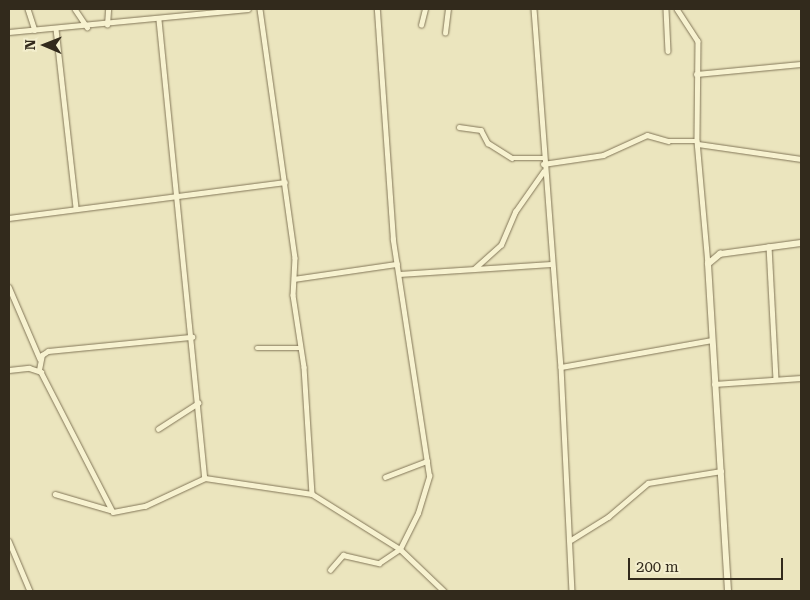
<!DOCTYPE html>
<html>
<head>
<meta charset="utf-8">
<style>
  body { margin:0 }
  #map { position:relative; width:810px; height:600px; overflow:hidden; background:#ebe5be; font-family:"Roboto Serif",serif }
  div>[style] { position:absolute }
  .roads { filter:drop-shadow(0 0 1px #827658) drop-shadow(0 0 1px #827658) }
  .minor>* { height:4.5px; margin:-2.25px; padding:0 2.25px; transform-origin:2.25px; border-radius:2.25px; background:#f7f2d0 }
  .tertiary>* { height:5.5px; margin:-2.75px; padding:0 2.75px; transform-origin:2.75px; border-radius:2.75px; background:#f7f2d0 }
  span { translate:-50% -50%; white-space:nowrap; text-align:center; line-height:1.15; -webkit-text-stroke:5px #f3eecd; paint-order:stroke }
  .frame { position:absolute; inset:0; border:10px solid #322a1c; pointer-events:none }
  .north { position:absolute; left:20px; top:20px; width:50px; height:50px; -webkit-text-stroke:4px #f3eecd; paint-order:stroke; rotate:271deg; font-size:14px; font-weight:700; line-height:20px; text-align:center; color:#322a1c }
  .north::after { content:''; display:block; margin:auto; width:18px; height:22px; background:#322a1c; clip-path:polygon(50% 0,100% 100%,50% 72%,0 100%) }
  .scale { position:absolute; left:628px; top:558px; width:155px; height:22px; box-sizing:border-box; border:2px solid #322a1c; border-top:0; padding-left:6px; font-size:15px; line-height:18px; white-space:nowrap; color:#322a1c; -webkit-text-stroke:4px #f3eecd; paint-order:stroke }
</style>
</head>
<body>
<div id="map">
  <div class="roads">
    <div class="minor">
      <div style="left:28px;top:9px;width:22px;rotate:72deg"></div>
      <div style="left:75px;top:9px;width:22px;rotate:56deg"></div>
      <div style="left:260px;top:9px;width:251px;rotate:82deg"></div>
      <div style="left:295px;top:258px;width:37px;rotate:93deg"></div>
      <div style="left:293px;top:295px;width:73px;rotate:81.3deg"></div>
      <div style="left:304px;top:367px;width:127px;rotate:86.4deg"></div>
      <div style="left:534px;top:9px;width:359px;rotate:85.7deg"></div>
      <div style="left:561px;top:367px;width:224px;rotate:87.2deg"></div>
      <div style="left:666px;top:9px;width:42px;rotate:87.3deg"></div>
      <div style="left:677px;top:9px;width:38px;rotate:57deg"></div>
      <div style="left:698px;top:41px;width:100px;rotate:90.6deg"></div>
      <div style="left:697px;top:141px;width:123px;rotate:84.9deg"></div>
      <div style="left:159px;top:20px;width:460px;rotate:84.3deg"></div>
      <div style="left:107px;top:25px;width:16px;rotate:-86deg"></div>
      <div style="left:421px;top:25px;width:16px;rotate:-76deg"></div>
      <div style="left:56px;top:29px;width:179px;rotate:83.6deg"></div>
      <div style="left:9px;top:32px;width:240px;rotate:-5.5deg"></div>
      <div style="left:445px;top:33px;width:24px;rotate:-83deg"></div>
      <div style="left:696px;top:74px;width:105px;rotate:-5.4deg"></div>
      <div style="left:459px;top:127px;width:22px;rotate:8deg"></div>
      <div style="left:481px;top:130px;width:15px;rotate:62deg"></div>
      <div style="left:488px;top:143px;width:28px;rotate:32deg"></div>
      <div style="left:512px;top:158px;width:31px"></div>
      <div style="left:698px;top:144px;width:104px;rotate:8.3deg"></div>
      <div style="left:543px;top:164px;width:61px;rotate:-8.5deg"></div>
      <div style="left:603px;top:155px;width:48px;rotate:-24.4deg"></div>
      <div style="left:647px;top:135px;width:22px;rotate:16deg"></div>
      <div style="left:668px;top:141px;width:29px"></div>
      <div style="left:9px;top:218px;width:278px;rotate:-7.4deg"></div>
      <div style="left:769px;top:246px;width:133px;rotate:87deg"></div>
      <div style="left:474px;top:269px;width:36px;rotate:-42deg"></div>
      <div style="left:501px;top:245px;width:36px;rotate:-67deg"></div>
      <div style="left:515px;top:212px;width:49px;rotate:-55deg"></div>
      <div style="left:399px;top:274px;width:152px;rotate:-3.8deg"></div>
      <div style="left:294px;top:279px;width:104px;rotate:-8.3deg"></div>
      <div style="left:9px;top:287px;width:78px;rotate:66.7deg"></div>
      <div style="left:257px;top:348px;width:44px"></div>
      <div style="left:561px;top:367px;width:153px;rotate:-10.1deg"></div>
      <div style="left:9px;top:370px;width:20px;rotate:-6deg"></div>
      <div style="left:29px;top:368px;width:13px;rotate:18deg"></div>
      <div style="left:41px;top:372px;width:157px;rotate:62.8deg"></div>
      <div style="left:113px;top:512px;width:33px;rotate:-11deg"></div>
      <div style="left:145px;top:506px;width:66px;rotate:-25deg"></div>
      <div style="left:205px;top:478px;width:108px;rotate:8.5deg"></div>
      <div style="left:312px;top:494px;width:104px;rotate:32deg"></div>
      <div style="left:400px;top:549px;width:61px;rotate:43.7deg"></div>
      <div style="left:39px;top:370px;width:15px;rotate:-79deg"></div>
      <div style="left:42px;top:355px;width:7px;rotate:-34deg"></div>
      <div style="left:48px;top:351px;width:145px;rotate:-5.6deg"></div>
      <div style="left:714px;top:384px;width:87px;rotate:-3.9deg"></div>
      <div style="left:158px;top:429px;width:48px;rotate:-33deg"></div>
      <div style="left:385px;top:477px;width:45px;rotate:-20.9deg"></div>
      <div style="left:55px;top:494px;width:57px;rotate:16.2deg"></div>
      <div style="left:571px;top:540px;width:44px;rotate:-31.9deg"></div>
      <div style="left:608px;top:517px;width:52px;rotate:-40.4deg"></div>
      <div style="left:648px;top:483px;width:74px;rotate:-9.3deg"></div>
      <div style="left:9px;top:541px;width:54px;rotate:67.2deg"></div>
      <div style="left:330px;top:570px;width:20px;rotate:-49deg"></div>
      <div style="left:343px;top:555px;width:37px;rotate:13deg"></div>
      <div style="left:379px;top:563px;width:25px;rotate:-34deg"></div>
      <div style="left:400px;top:549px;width:40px;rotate:-63.4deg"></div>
      <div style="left:418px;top:513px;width:39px;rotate:-73deg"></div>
      <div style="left:429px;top:476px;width:239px;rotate:-98.7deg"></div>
      <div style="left:393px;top:240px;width:232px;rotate:-94deg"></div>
    </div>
    <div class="tertiary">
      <div style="left:728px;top:591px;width:328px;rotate:-93.5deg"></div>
      <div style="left:708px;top:264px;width:16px;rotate:-40deg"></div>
      <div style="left:720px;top:254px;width:82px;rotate:-7.7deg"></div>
    </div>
  </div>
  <div class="frame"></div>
  <div class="north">N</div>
  <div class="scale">200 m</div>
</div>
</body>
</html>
